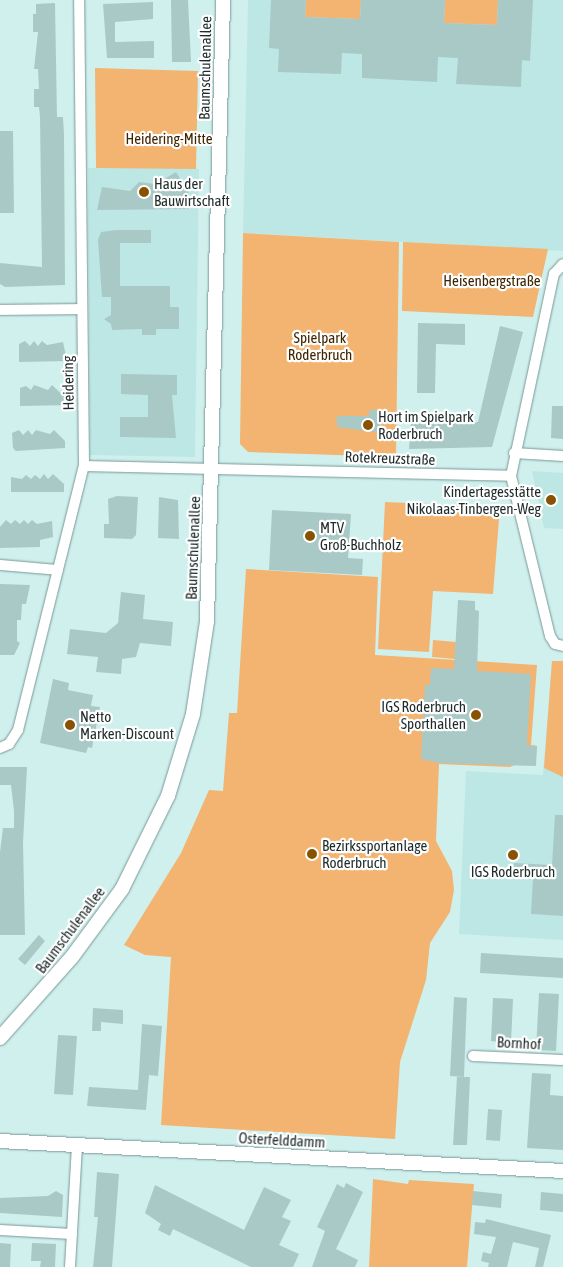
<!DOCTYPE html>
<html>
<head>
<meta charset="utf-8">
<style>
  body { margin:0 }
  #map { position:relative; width:563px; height:1267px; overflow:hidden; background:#d0f0ee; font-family:"Asap Condensed",sans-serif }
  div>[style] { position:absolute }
  .built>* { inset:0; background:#bde7e4 }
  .green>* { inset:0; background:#f2b470 }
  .building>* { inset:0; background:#a9c9c6 }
  .roads { filter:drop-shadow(0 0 1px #799895) drop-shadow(0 0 1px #799895) }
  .street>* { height:10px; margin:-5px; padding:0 5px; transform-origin:5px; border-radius:5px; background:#fff }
  .secondary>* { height:14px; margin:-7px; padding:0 7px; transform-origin:7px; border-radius:7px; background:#fff }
  .dots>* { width:14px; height:14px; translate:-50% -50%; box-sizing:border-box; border:2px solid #fff; border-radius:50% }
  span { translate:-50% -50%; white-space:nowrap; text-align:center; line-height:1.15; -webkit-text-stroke:4.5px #fff; paint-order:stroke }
  .street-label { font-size:15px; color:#1e2b2a }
  .park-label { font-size:15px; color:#3f2400 }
  .poi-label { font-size:15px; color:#1e2b2a }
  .left { translate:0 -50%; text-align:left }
  .right { translate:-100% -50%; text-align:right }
</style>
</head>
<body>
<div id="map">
  <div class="built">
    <div style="clip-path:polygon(248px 0,563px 0,563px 251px,243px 233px)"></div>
    <div style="clip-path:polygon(157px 166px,199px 169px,195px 457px,90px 455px,88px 168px)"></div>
    <div style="clip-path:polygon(532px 471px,563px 473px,563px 529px,544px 528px)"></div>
    <div style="clip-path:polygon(552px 661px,563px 661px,563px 940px,459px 934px,466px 771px,543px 775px)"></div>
  </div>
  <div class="green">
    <div style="clip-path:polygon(306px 0,361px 0,360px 19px,305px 17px)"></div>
    <div style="clip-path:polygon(445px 0,498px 0,497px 25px,444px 23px)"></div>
    <div style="clip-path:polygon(95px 68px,198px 71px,196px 169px,96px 168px)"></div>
    <div style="clip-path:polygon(243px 233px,399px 242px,396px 457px,248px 452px,240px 444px)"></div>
    <div style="clip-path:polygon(403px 242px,548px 249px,533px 317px,402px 311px)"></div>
    <div style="clip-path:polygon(385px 502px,500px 507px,493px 594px,433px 591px,429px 652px,378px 649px)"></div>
    <div style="clip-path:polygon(246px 569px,378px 577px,375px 655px,537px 665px,531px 745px,537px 746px,536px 755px,510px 767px,439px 764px,436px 841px,452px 871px,454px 890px,450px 912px,430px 943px,426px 980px,400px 1062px,395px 1139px,161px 1125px,171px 957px,145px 955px,124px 945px,181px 853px,209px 790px,223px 791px,229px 713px,237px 713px)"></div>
    <div style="clip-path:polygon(433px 640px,456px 642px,455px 659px,432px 657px)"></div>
    <div style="clip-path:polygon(552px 661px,563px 661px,563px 777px,544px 768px)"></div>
    <div style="clip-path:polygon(373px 1179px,408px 1184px,409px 1180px,474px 1184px,467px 1267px,369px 1267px)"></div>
  </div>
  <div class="building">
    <div style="clip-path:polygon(171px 0,188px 0,191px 62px,172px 62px)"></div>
    <div style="clip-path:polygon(271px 0,306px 0,305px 17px,360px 19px,361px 0,445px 0,444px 23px,497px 25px,498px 0,533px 0,530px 61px,522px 60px,521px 87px,456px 84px,458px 58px,438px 57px,437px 82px,362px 78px,362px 54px,342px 53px,341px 74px,278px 72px,279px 49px,269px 48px)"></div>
    <div style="clip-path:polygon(153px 2px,153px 19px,115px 22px,115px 42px,154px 41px,154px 58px,107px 58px,103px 4px)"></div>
    <div style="clip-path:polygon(55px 3px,57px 117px,63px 117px,64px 134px,65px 285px,5px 287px,0 284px,0 263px,42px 267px,40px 117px,39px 107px,34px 107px,34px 89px,39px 89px,38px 69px,34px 69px,38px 32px,33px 32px,33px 14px,36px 14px,36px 4px)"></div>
    <div style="clip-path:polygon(0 131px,13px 131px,14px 213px,0 213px)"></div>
    <div style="clip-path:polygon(176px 172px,189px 193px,189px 209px,97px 210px,102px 187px,130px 191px,139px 182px,156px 184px)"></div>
    <div style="clip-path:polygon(116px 230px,151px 230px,151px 243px,120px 243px,120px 286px,170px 286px,170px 307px,179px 307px,179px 329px,156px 329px,156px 335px,142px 335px,142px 329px,112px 330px,111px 324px,104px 319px,111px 315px,111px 297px,102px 297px,98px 240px,101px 232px)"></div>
    <div style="clip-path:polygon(418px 323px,465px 324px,465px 345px,436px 344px,435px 393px,417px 393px)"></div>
    <div style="clip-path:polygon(500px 326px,523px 332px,492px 447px,409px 449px,411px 422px,478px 422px)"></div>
    <div style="clip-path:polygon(25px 341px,30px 346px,34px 341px,38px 346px,42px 341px,47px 345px,63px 342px,67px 361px,19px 362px,19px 344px)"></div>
    <div style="clip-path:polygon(121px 374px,177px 375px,177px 395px,172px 395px,176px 438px,120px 437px,120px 417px,148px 417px,148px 395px,121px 394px)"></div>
    <div style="clip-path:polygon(34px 385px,48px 390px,52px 385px,73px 405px,20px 406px,20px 388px,26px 386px,31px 390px)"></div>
    <div style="clip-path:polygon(552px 406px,563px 406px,563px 439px,551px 438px)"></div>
    <div style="clip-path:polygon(369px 410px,382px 410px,380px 433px,337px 427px,337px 416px,369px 416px)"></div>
    <div style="clip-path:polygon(19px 430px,23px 435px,28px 430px,32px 435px,36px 430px,50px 434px,54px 430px,65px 441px,65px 448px,16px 451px,13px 448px,12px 433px)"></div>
    <div style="clip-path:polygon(44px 474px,48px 479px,53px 474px,64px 484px,64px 492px,11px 492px,11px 477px,22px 479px,26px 475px,31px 479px,35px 475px,40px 479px)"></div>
    <div style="clip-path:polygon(117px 496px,138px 497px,136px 535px,132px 539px,104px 538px,104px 524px,109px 524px,108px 499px)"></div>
    <div style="clip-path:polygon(159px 497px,178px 500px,179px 539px,158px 538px)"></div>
    <div style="clip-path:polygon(272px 510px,351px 514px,348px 558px,363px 559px,362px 575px,269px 570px)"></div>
    <div style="clip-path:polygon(6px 520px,11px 524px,15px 520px,20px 524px,24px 520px,28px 524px,32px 520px,37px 524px,52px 521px,53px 537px,40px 540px,40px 547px,0 548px,0 527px)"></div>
    <div style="clip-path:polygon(0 584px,30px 585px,26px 604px,22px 604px,21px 620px,17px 620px,17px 641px,20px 643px,14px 655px,0 655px)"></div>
    <div style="clip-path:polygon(121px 592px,145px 595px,143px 619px,173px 622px,171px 646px,140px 643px,136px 657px,122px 659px,121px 674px,96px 672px,98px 657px,67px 654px,70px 629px,106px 633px,118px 623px)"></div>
    <div style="clip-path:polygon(458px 600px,475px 601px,475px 610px,479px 611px,477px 671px,531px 674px,527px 745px,537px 746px,536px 766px,439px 763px,421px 759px,425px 685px,430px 685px,431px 668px,454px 669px)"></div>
    <div style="clip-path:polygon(53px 679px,69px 683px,68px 690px,93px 695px,91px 706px,100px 707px,92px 748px,88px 747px,86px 753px,40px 743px)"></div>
    <div style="clip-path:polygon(0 767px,27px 767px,23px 843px,25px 935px,0 935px,0 852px,3px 828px,14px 828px,14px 811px,11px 785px,0 785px)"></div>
    <div style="clip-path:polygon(555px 815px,563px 815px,563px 916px,531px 914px,533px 878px,513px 877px,514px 863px,552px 865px)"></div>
    <div style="clip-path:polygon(39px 935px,45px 941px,25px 965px,18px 959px)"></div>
    <div style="clip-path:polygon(481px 953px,563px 958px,563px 978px,480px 973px)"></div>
    <div style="clip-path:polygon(539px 993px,559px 994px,556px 1051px,536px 1050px)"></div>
    <div style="clip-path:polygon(454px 997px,467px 998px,464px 1077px,450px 1076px)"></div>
    <div style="clip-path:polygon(493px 998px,513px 999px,511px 1043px,491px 1041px)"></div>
    <div style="clip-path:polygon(93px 1008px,123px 1010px,123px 1024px,101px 1022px,101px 1031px,92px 1031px)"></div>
    <div style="clip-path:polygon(142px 1024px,162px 1026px,158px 1076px,149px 1075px,146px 1110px,87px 1106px,89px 1087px,138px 1090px)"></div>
    <div style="clip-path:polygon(58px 1035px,77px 1036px,73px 1095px,54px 1094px)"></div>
    <div style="clip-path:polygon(532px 1073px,551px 1074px,550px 1095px,563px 1096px,563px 1150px,527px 1148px)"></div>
    <div style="clip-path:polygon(457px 1077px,470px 1077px,467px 1145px,453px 1145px)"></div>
    <div style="clip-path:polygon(488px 1109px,502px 1110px,500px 1141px,486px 1140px)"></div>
    <div style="clip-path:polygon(97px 1172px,119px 1174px,112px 1267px,93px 1267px,98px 1217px,94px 1217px)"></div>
    <div style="clip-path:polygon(346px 1183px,363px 1192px,336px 1249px,358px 1260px,355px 1267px,312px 1267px,325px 1231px,317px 1227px,337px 1184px,344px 1188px)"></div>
    <div style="clip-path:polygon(155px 1185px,244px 1230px,264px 1187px,291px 1200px,282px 1217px,291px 1221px,279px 1245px,299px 1254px,293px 1267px,251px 1267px,173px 1229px,170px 1236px,158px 1230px,161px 1224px,145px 1213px)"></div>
    <div style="clip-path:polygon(56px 1191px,63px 1195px,62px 1217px,0 1213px,0 1198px,48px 1196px)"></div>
    <div style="clip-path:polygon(473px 1191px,502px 1194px,501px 1208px,472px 1205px)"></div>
    <div style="clip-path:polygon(541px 1192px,563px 1194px,563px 1212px,540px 1210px)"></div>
    <div style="clip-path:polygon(486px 1219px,551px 1235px,543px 1267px,535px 1267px,539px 1248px,513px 1242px,507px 1267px,488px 1267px,489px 1263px,481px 1261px,483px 1252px,491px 1254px,496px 1237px,474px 1234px,475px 1222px,485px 1223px)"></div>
    <div style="clip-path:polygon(0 1243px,11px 1244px,10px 1267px,0 1267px)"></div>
    <div style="clip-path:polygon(32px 1243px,56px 1244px,55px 1267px,40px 1267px,41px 1261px,31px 1261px)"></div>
  </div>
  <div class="roads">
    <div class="street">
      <div style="left:0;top:310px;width:82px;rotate:-0.7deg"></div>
      <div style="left:514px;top:453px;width:49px;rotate:3.5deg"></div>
      <div style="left:84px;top:466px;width:427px;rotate:1.3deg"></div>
      <div style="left:511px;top:476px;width:165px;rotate:76.3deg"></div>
      <div style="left:550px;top:636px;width:9px;rotate:58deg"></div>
      <div style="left:555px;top:644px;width:8px;rotate:14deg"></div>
      <div style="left:511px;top:476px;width:207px;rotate:-78deg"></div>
      <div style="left:554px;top:274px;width:13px;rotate:-48deg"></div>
      <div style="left:0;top:565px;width:58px;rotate:4.9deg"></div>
      <div style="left:0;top:748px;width:10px;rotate:-24deg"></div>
      <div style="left:9px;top:744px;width:17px;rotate:-57deg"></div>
      <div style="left:18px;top:730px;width:272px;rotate:-76deg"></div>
      <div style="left:84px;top:466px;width:466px;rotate:-90.6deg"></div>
      <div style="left:473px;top:1056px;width:90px;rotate:2.5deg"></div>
      <div style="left:0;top:1230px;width:72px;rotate:3.2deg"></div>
      <div style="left:70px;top:1267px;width:122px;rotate:-86.7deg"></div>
    </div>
    <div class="secondary">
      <div style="left:0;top:1038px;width:108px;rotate:-48.4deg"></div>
      <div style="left:72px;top:957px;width:84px;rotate:-53.7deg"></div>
      <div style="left:122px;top:889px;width:104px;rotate:-63.7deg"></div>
      <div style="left:168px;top:796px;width:86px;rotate:-73deg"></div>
      <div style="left:193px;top:714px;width:94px;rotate:-81.4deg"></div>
      <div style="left:207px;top:621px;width:621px;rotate:-88.52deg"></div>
      <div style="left:0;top:1141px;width:564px;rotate:3.05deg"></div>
    </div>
  </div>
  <div class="dots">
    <div style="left:144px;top:192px;background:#885300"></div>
    <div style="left:368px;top:425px;background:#885300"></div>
    <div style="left:551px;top:500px;background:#885300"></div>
    <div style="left:310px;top:536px;background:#885300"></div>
    <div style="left:476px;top:715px;background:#885300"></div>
    <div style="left:70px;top:725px;background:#885300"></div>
    <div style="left:312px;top:854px;background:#885300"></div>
    <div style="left:513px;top:855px;background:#885300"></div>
  </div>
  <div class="street-label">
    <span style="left:205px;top:68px;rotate:-89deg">Baumschulenallee</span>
    <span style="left:68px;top:383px;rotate:-91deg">Heidering</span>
    <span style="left:390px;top:458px;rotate:2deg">Rotekreuzstraße</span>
    <span style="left:193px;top:548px;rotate:-88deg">Baumschulenallee</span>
    <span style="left:70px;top:930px;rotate:-53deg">Baumschulenallee</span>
    <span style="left:519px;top:1043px;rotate:3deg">Bornhof</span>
    <span style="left:282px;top:1140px;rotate:3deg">Osterfelddamm</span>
  </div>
  <div class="park-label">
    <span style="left:169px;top:139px">Heidering-Mitte</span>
    <span style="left:492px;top:281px">Heisenbergstraße</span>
    <span style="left:320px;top:346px">Spielpark<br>Roderbruch</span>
  </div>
  <div class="poi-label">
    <span class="left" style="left:154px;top:192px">Haus der<br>Bauwirtschaft</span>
    <span class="left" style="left:378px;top:425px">Hort im Spielpark<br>Roderbruch</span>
    <span class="right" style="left:541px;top:500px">Kindertagesstätte<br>Nikolaas-Tinbergen-Weg</span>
    <span class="left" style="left:320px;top:536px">MTV<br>Groß-Buchholz</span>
    <span class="right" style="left:466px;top:715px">IGS Roderbruch<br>Sporthallen</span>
    <span class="left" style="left:80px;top:725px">Netto<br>Marken-Discount</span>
    <span class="left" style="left:322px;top:854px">Bezirkssportanlage<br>Roderbruch</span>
    <span style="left:513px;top:872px">IGS Roderbruch</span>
  </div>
</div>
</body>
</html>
